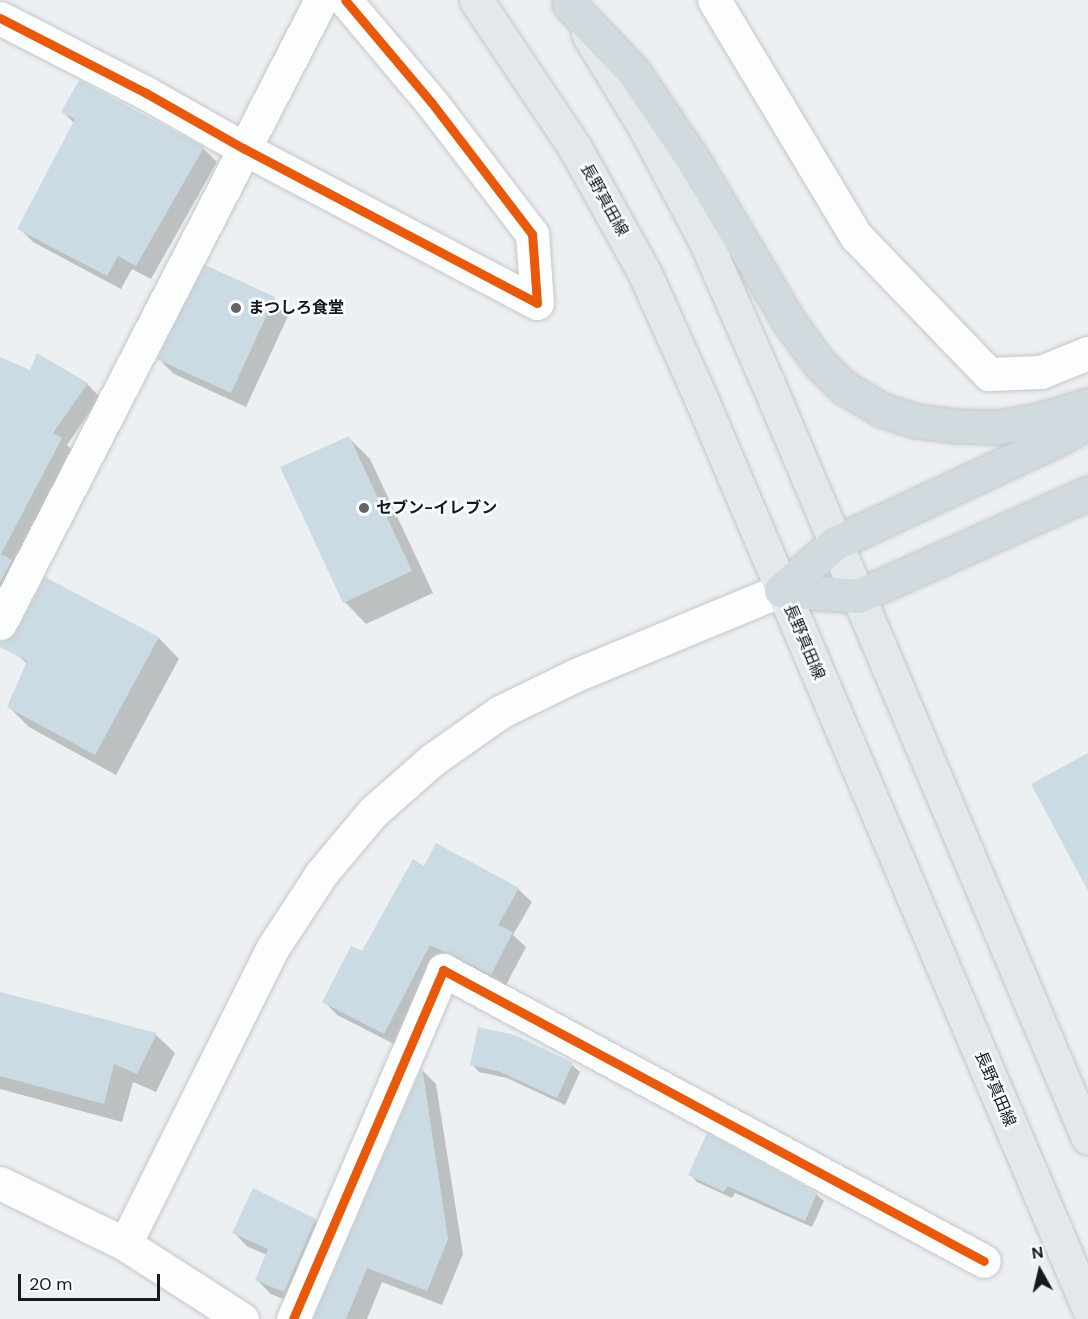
<!DOCTYPE html>
<html>
<head>
<meta charset="utf-8">
<style>
  body { margin:0 }
  #map { position:relative; width:1088px; height:1319px; overflow:hidden; background:#edf0f2; font-family:"DM Sans","Noto Sans JP",sans-serif }
  div>[style] { position:absolute }
  .shadow>* { inset:0; background:#0003 }
  .building>* { inset:0; background:#cbdbe3 }
  .roads { filter:drop-shadow(0 0 2px #c4c6c8) drop-shadow(0 0 2px #c4c6c8) }
  .minor>* { height:33px; margin:-16.5px; padding:0 16.5px; transform-origin:16.5px; border-radius:16.5px; background:#fcfdfd }
  .tertiary>* { height:33px; margin:-16.5px; padding:0 16.5px; transform-origin:16.5px; border-radius:16.5px; background:#fcfdfd }
  .primary>* { height:33px; margin:-16.5px; padding:0 16.5px; transform-origin:16.5px; border-radius:16.5px; background:#e3e8eb }
  .motorway>* { height:33px; margin:-16.5px; padding:0 16.5px; transform-origin:16.5px; border-radius:16.5px; background:#d1dadf }
  .cycleway>* { height:9px; margin:-4.5px; padding:0 4.5px; transform-origin:4.5px; border-radius:4.5px; background:#e8590c }
  .dots>* { width:16px; height:16px; translate:-50% -50%; box-sizing:border-box; border:3px solid #fafdff; border-radius:50% }
  span { translate:-50% -50%; white-space:nowrap; text-align:center; line-height:1.15; -webkit-text-stroke:5px #fafdff; paint-order:stroke }
  .street-label { font-size:16px; color:#171a1b }
  .poi-label { font-size:16px; color:#171a1b; font-weight:700 }
  .left { translate:0 -50%; text-align:left }
  .north { position:absolute; left:1010px; top:1241px; width:60px; height:60px; -webkit-text-stroke:4px #fafdff; paint-order:stroke; rotate:352deg; font-size:16px; font-weight:700; line-height:24px; text-align:center; color:#171a1b }
  .north::after { content:''; display:block; margin:auto; width:21px; height:27px; background:#171a1b; clip-path:polygon(50% 0,100% 100%,50% 72%,0 100%) }
  .scale { position:absolute; left:18px; top:1274px; width:142px; height:27px; box-sizing:border-box; border:3px solid #171a1b; border-top:0; padding-left:8px; font-size:18px; line-height:21px; white-space:nowrap; color:#171a1b; -webkit-text-stroke:4px #fafdff; paint-order:stroke }
</style>
</head>
<body>
<div id="map">
  <div class="shadow">
    <div style="clip-path:polygon(63px 112px,203px 148px,217px 162px,151px 279px,132px 269px,121px 289px,33px 242px,19px 228px,74px 123px)"></div>
    <div style="clip-path:polygon(274px 298px,289px 314px,246px 407px,174px 374px,159px 359px)"></div>
    <div style="clip-path:polygon(0 359px,31px 372px,87px 384px,100px 397px,67px 445px,74px 452px,0 620px)"></div>
    <div style="clip-path:polygon(349px 438px,370px 459px,433px 593px,366px 624px,345px 602px)"></div>
    <div style="clip-path:polygon(45px 579px,159px 638px,179px 659px,116px 775px,29px 727px,9px 707px,27px 664px,19px 656px)"></div>
    <div style="clip-path:polygon(425px 868px,518px 889px,532px 902px,513px 935px,526px 947px,505px 987px,467px 967px,398px 1046px,337px 1015px,324px 1001px)"></div>
    <div style="clip-path:polygon(0 993px,156px 1035px,175px 1053px,156px 1092px,133px 1082px,122px 1122px,0 1089px)"></div>
    <div style="clip-path:polygon(515px 1037px,572px 1065px,580px 1072px,565px 1105px,507px 1078px,479px 1072px,472px 1064px)"></div>
    <div style="clip-path:polygon(422px 1070px,436px 1084px,463px 1254px,442px 1305px,382px 1282px,367px 1319px,315px 1319px)"></div>
    <div style="clip-path:polygon(690px 1174px,816px 1194px,824px 1201px,812px 1227px,735px 1193px,732px 1198px,697px 1182px)"></div>
    <div style="clip-path:polygon(315px 1220px,329px 1234px,298px 1305px,271px 1294px,257px 1280px,267px 1255px,248px 1247px,234px 1233px)"></div>
  </div>
  <div class="building">
    <div style="clip-path:polygon(79px 80px,204px 147px,136px 266px,118px 256px,107px 276px,17px 229px,75px 119px,61px 112px)"></div>
    <div style="clip-path:polygon(205px 265px,275px 297px,231px 393px,157px 359px)"></div>
    <div style="clip-path:polygon(37px 353px,88px 383px,53px 433px,62px 438px,1px 554px,12px 560px,0 582px,0 357px,30px 370px)"></div>
    <div style="clip-path:polygon(349px 436px,412px 571px,343px 603px,280px 467px)"></div>
    <div style="clip-path:polygon(45px 577px,159px 637px,95px 755px,7px 707px,27px 661px,0 647px,0 642px,10px 639px,16px 632px)"></div>
    <div style="clip-path:polygon(1088px 753px,1088px 891px,1031px 784px)"></div>
    <div style="clip-path:polygon(436px 843px,519px 888px,498px 925px,513px 932px,491px 975px,430px 945px,384px 1034px,322px 1002px,351px 946px,362px 951px,413px 859px,424px 866px)"></div>
    <div style="clip-path:polygon(0 992px,157px 1033px,137px 1074px,114px 1064px,104px 1104px,0 1076px)"></div>
    <div style="clip-path:polygon(478px 1027px,515px 1035px,573px 1063px,557px 1098px,498px 1071px,470px 1065px)"></div>
    <div style="clip-path:polygon(422px 1067px,448px 1239px,427px 1291px,367px 1268px,346px 1319px,313px 1319px)"></div>
    <div style="clip-path:polygon(707px 1133px,817px 1193px,805px 1221px,727px 1186px,724px 1192px,688px 1175px)"></div>
    <div style="clip-path:polygon(253px 1188px,316px 1219px,284px 1292px,255px 1280px,268px 1249px,232px 1233px)"></div>
  </div>
  <div class="roads">
    <div class="minor">
      <div style="left:714px;top:0;width:275px;rotate:59deg"></div>
      <div style="left:856px;top:236px;width:192px;rotate:46.1deg"></div>
      <div style="left:989px;top:374px;width:52px;rotate:-2.2deg"></div>
      <div style="left:1041px;top:372px;width:51px;rotate:-22deg"></div>
      <div style="left:0;top:18px;width:164px;rotate:27.2deg"></div>
      <div style="left:146px;top:93px;width:112px;rotate:29.6deg"></div>
      <div style="left:243px;top:148px;width:332px;rotate:27.8deg"></div>
      <div style="left:537px;top:303px;width:69px;rotate:-94.1deg"></div>
      <div style="left:532px;top:234px;width:166px;rotate:-127.4deg"></div>
      <div style="left:431px;top:102px;width:133px;rotate:-130.1deg"></div>
      <div style="left:0;top:623px;width:701px;rotate:-62.74deg"></div>
      <div style="left:293px;top:1319px;width:380px;rotate:-66.7deg"></div>
      <div style="left:443px;top:970px;width:614px;rotate:28.28deg"></div>
    </div>
    <div class="tertiary">
      <div style="left:0;top:1183px;width:139px;rotate:26deg"></div>
      <div style="left:125px;top:1244px;width:139px;rotate:32.7deg"></div>
      <div style="left:125px;top:1244px;width:330px;rotate:-63.5deg"></div>
      <div style="left:272px;top:949px;width:90px;rotate:-56.8deg"></div>
      <div style="left:321px;top:874px;width:81px;rotate:-50deg"></div>
      <div style="left:373px;top:812px;width:79px;rotate:-41.4deg"></div>
      <div style="left:432px;top:760px;width:83px;rotate:-35.2deg"></div>
      <div style="left:500px;top:712px;width:85px;rotate:-26deg"></div>
      <div style="left:576px;top:675px;width:222px;rotate:-22.5deg"></div>
    </div>
    <div class="primary">
      <div style="left:476px;top:0;width:178px;rotate:56.2deg"></div>
      <div style="left:575px;top:148px;width:144px;rotate:60.9deg"></div>
      <div style="left:645px;top:274px;width:139px;rotate:65.8deg"></div>
      <div style="left:702px;top:401px;width:985px;rotate:66.92deg"></div>
      <div style="left:588px;top:34px;width:105px;rotate:58.6deg"></div>
      <div style="left:643px;top:124px;width:132px;rotate:61.9deg"></div>
      <div style="left:705px;top:240px;width:154px;rotate:66.3deg"></div>
      <div style="left:767px;top:381px;width:822px;rotate:67.02deg"></div>
    </div>
    <div class="motorway">
      <div style="left:569px;top:4px;width:93px;rotate:46.3deg"></div>
      <div style="left:633px;top:71px;width:105px;rotate:55.9deg"></div>
      <div style="left:692px;top:158px;width:192px;rotate:59.3deg"></div>
      <div style="left:790px;top:323px;width:49px;rotate:54.1deg"></div>
      <div style="left:819px;top:363px;width:36px;rotate:44deg"></div>
      <div style="left:845px;top:388px;width:43px;rotate:30.7deg"></div>
      <div style="left:882px;top:410px;width:36px;rotate:18deg"></div>
      <div style="left:916px;top:421px;width:40px;rotate:7.1deg"></div>
      <div style="left:956px;top:426px;width:42px;rotate:1.4deg"></div>
      <div style="left:998px;top:427px;width:41px;rotate:-9.9deg"></div>
      <div style="left:1038px;top:420px;width:52px;rotate:-16.7deg"></div>
      <div style="left:781px;top:590px;width:72px;rotate:-41deg"></div>
      <div style="left:835px;top:543px;width:244px;rotate:-25deg"></div>
      <div style="left:1056px;top:440px;width:37px;rotate:-29deg"></div>
      <div style="left:781px;top:590px;width:77px;rotate:4.5deg"></div>
      <div style="left:858px;top:596px;width:252px;rotate:-24.1deg"></div>
    </div>
  </div>
  <div class="cycleway">
    <div style="left:0;top:18px;width:164px;rotate:27.2deg"></div>
    <div style="left:146px;top:93px;width:112px;rotate:29.6deg"></div>
    <div style="left:243px;top:148px;width:332px;rotate:27.8deg"></div>
    <div style="left:537px;top:303px;width:69px;rotate:-94.1deg"></div>
    <div style="left:532px;top:234px;width:166px;rotate:-127.4deg"></div>
    <div style="left:431px;top:102px;width:133px;rotate:-130.1deg"></div>
    <div style="left:293px;top:1319px;width:380px;rotate:-66.7deg"></div>
    <div style="left:443px;top:970px;width:614px;rotate:28.28deg"></div>
  </div>
  <div class="dots">
    <div style="left:236px;top:308px;background:#626566"></div>
    <div style="left:364px;top:508px;background:#626566"></div>
  </div>
  <div class="street-label">
    <span style="left:604px;top:200px;rotate:61deg">長野真田線</span>
    <span style="left:804px;top:642px;rotate:67deg">長野真田線</span>
    <span style="left:995px;top:1089px;rotate:67deg">長野真田線</span>
  </div>
  <div class="poi-label">
    <span class="left" style="left:248px;top:308px">まつしろ食堂</span>
    <span class="left" style="left:376px;top:508px">セブン-イレブン</span>
  </div>
  <div class="north">N</div>
  <div class="scale">20 m</div>
</div>
</body>
</html>
